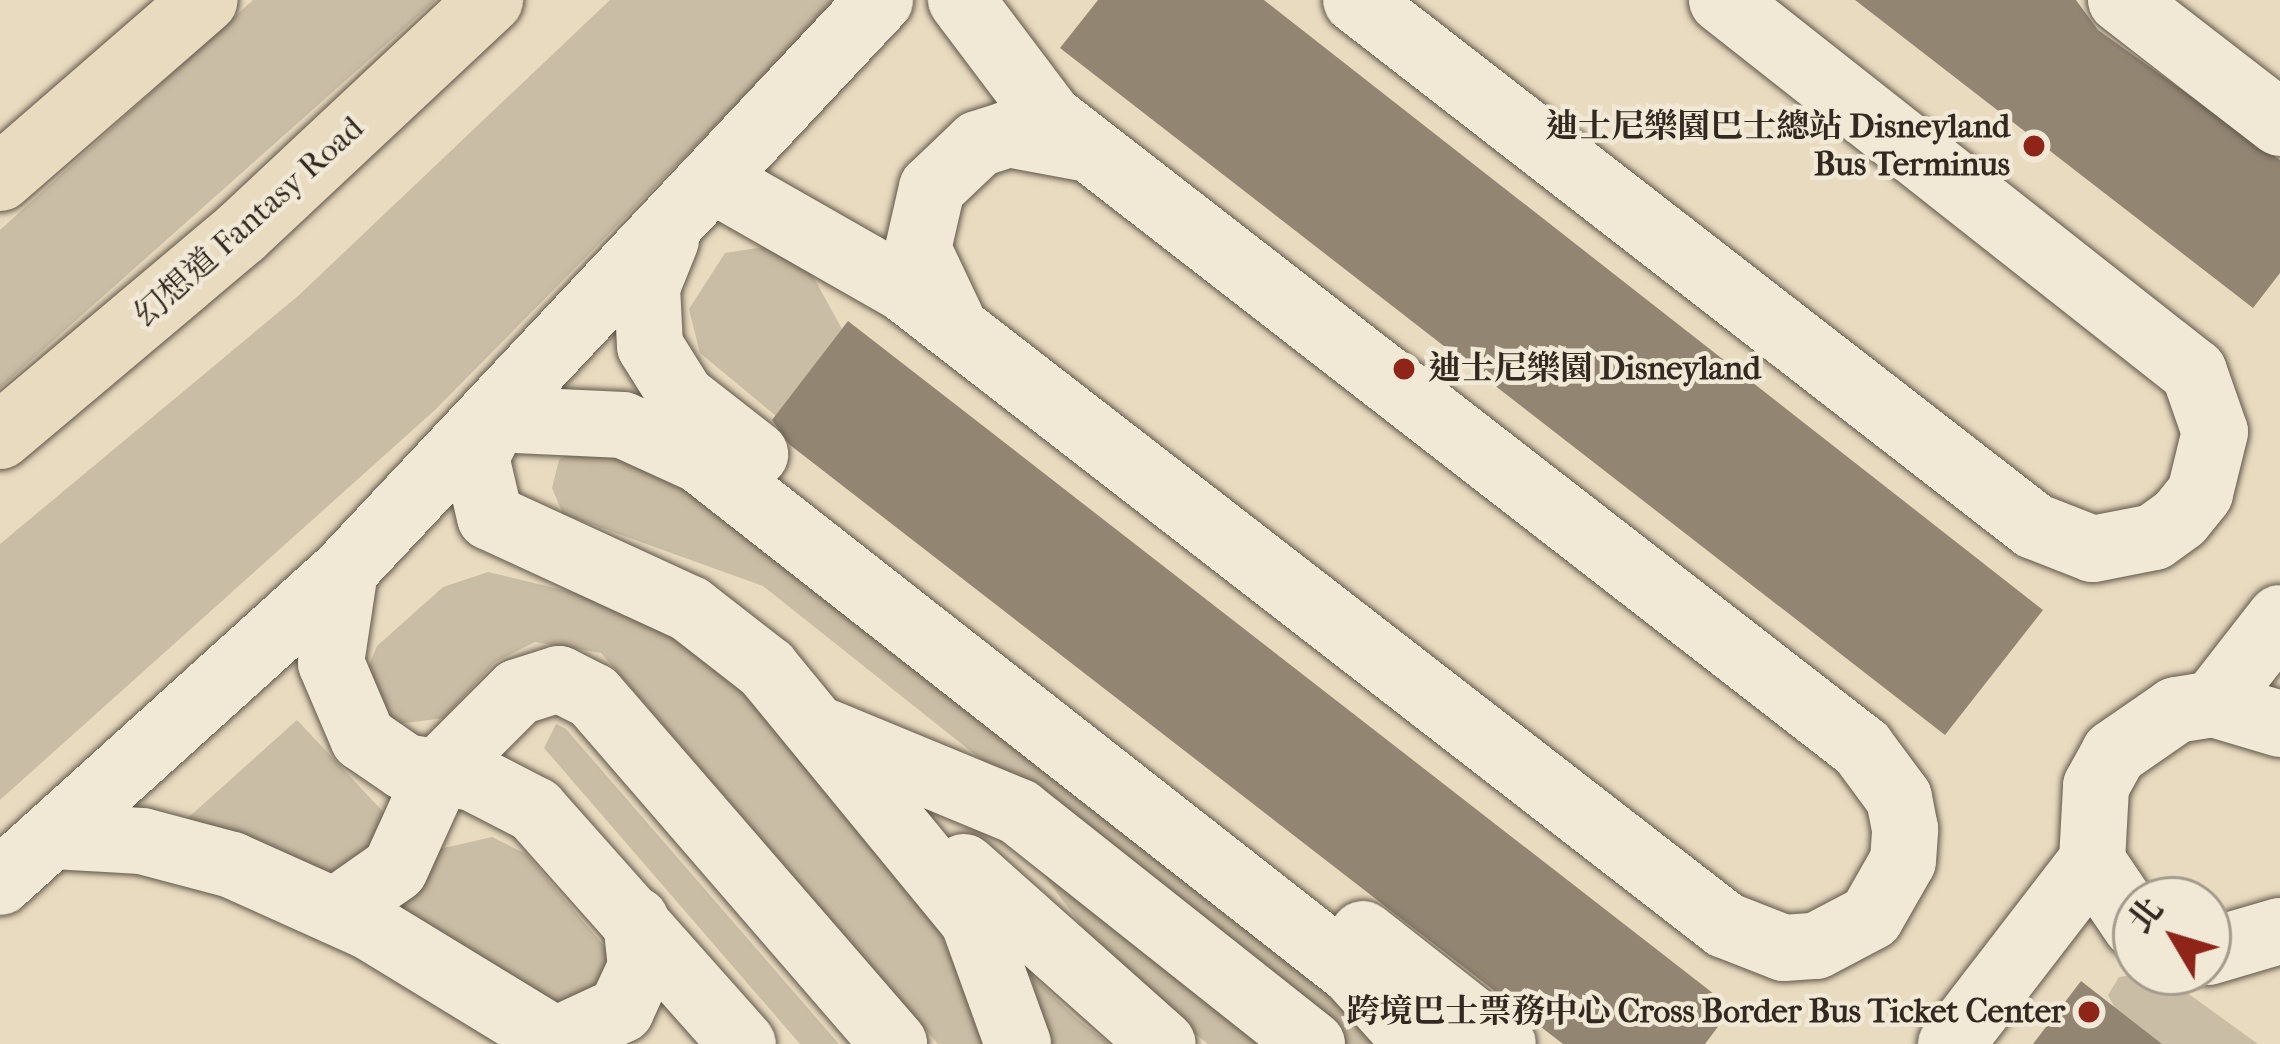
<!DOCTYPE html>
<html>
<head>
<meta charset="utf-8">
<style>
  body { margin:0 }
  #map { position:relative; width:2280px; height:1044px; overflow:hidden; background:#e9dbc0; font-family:"IM FELL French Canon","Noto Serif TC",serif }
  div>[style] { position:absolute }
  .green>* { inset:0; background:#cabda5 }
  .building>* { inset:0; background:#928673 }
  .roads { filter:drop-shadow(0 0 3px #605648) drop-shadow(0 0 3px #605648) }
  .minor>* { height:66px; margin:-33px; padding:0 33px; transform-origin:33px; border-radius:33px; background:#f1e8d6 }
  .major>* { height:66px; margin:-33px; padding:0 33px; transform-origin:33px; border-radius:33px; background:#e9dbc0 }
  .dots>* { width:33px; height:33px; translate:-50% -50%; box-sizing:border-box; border:6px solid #f1e8d6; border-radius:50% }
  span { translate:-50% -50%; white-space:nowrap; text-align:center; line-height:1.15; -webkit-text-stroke:9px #f1e8d6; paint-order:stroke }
  .poi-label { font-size:33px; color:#332920; font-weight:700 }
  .right { translate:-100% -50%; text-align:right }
  .left { translate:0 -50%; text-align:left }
  .street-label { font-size:33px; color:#332920 }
  .north { position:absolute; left:2112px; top:876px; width:120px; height:120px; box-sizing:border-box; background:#f1e8d6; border:3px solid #a59c8d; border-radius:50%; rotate:308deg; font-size:33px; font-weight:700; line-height:48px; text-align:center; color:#332920 }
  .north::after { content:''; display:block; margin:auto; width:42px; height:54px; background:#8f2418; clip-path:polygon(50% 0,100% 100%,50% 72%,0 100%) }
</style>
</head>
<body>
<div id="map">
  <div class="green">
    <div style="clip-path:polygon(253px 0,436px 0,0 388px,0 230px)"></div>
    <div style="clip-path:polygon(610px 0,839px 0,435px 410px,0 800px,0 544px,298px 296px)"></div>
    <div style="clip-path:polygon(770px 246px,809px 269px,842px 329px,776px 416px,700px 353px,689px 309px,725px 253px)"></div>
    <div style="clip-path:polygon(585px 440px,655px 457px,1396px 1044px,1339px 1044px,763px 586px,563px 514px,552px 488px,559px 460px)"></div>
    <div style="clip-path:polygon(488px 572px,592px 597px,672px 637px,743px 693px,927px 902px,988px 1044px,938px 1044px,601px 653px,535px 642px,495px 662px,444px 718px,391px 725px,363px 680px,377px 646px,443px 587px)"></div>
    <div style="clip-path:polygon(297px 720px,388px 817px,354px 883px,180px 825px)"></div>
    <div style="clip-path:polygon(556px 724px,566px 729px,839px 1044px,800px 1044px,544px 748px)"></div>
    <div style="clip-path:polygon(1009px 828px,1282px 1044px,1208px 1044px,1116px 972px)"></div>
    <div style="clip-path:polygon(492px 837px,526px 854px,622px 967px,568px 1019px,389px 910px,435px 850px)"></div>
    <div style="clip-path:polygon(2148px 972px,2168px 979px,2258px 1044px,2134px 1044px,2108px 995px,2119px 977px)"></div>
    <div style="clip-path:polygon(1031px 975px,1076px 1018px,1109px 1044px,1048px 1044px)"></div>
  </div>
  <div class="building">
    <div style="clip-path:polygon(1098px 0,1264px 0,2043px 610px,1945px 735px,1060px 48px)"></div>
    <div style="clip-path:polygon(1855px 0,2076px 0,2098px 30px,2280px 160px,2280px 273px,2253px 308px)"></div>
    <div style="clip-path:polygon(848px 321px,1732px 1008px,1705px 1044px,1563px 1044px,790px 445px,772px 420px)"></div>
    <div style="clip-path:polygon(2081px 981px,2162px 1044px,2033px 1044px)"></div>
  </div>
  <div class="roads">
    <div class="minor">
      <div style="left:1356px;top:0;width:858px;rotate:37.8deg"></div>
      <div style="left:2034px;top:526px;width:63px;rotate:21.3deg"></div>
      <div style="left:2093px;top:549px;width:62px;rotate:-11.1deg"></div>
      <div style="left:2154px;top:537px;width:32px;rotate:-36deg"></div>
      <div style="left:2180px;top:518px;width:32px;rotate:-51deg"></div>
      <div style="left:2200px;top:493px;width:63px;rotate:-76.2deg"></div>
      <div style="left:2215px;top:432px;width:64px;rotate:-109.3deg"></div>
      <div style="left:2194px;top:372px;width:601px;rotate:-141.76deg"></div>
      <div style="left:2121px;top:0;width:201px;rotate:37.7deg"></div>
      <div style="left:717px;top:182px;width:214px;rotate:29.7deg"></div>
      <div style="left:903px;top:288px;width:1040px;rotate:37.77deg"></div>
      <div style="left:1725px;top:925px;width:63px;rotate:21.3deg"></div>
      <div style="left:1784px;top:948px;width:32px;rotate:-4deg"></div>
      <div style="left:1816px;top:946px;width:62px;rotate:-27.8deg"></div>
      <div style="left:1871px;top:917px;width:64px;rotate:-60.3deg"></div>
      <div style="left:1903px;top:861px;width:32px;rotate:-86deg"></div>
      <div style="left:1905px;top:829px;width:32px;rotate:-101deg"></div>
      <div style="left:1899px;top:798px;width:62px;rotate:-126.5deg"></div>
      <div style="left:1862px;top:748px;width:1028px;rotate:-142.19deg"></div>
      <div style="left:1050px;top:118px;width:148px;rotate:-127deg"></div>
      <div style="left:666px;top:240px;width:51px;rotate:112deg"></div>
      <div style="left:647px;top:287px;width:59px;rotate:87.1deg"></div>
      <div style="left:650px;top:346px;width:60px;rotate:57.9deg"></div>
      <div style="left:682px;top:397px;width:93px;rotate:38deg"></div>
      <div style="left:954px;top:325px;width:84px;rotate:-115.3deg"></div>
      <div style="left:918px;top:249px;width:63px;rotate:-77.1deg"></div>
      <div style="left:932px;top:188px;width:64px;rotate:-43.7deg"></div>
      <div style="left:978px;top:144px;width:32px;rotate:-18deg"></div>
      <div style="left:1008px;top:134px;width:81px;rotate:10.6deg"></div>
      <div style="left:345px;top:570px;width:94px;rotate:98.6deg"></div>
      <div style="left:331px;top:663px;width:82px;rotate:66.9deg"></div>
      <div style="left:363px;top:738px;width:51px;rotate:34.6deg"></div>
      <div style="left:405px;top:767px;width:69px;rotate:9.2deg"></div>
      <div style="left:473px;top:778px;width:70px;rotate:27.3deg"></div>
      <div style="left:535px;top:810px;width:313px;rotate:48.4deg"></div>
      <div style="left:2213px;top:704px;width:109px;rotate:-52.1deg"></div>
      <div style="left:826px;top:732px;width:209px;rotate:22.5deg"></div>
      <div style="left:1019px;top:812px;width:374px;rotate:38.4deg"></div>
      <div style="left:54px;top:836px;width:88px;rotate:3.3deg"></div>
      <div style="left:142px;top:841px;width:93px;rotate:14.9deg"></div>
      <div style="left:232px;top:865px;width:151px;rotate:24.2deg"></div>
      <div style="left:370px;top:927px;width:225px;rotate:31.4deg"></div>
      <div style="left:964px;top:867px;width:266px;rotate:41.7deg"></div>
      <div style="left:0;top:882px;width:465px;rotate:-42.1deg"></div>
      <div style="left:345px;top:570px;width:782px;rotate:-46.81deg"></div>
      <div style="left:335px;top:911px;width:73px;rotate:-35deg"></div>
      <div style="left:395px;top:869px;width:109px;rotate:-65.6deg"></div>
      <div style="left:440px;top:770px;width:110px;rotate:-45deg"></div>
      <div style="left:518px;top:692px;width:43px;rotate:-17.6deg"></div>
      <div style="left:559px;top:679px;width:38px;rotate:27deg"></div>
      <div style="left:593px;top:696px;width:460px;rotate:49.1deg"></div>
      <div style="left:2136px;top:926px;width:78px;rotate:-124.1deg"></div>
      <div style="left:2092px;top:861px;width:75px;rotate:-86.9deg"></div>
      <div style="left:2096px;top:786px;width:38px;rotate:-61deg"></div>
      <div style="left:2114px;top:753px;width:75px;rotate:-34.7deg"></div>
      <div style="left:2176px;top:710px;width:37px;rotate:-9deg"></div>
      <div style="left:2213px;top:704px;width:70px;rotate:16.6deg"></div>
      <div style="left:1363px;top:934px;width:178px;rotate:38.2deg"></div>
      <div style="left:2208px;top:952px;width:75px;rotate:-16.3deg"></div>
      <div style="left:556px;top:1040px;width:72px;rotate:-24.8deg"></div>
      <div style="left:621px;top:1010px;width:47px;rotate:-65.1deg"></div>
      <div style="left:641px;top:967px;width:47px;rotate:-96.1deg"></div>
      <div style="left:1018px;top:1044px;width:132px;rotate:-109.9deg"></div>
      <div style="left:973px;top:920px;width:325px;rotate:-129.4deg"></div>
      <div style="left:767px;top:669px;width:98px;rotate:-142.1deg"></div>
      <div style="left:690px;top:609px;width:220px;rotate:-155.3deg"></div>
      <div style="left:490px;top:517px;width:62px;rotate:-103.1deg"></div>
      <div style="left:476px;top:457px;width:42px;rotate:-63.4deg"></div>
      <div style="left:495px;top:419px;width:128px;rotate:2.7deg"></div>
      <div style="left:623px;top:425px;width:85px;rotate:24.4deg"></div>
      <div style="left:700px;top:460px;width:830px;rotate:38.1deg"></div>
      <div style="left:1353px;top:972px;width:97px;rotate:47.9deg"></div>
      <div style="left:1951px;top:1044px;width:231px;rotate:-52.4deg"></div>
    </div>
    <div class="major">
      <div style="left:0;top:178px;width:271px;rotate:-41deg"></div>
      <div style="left:0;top:436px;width:317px;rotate:-40.1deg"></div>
      <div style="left:242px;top:232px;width:340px;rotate:-43.1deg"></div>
    </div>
  </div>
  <div class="dots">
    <div style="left:2034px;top:146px;background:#8f2418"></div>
    <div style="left:1404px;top:369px;background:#8f2418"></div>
    <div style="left:2089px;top:1012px;background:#8f2418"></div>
  </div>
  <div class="poi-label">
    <span class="right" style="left:2010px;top:146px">迪士尼樂園巴士總站 Disneyland<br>Bus Terminus</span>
    <span class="left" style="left:1428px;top:369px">迪士尼樂園 Disneyland</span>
    <span class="right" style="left:2065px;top:1012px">跨境巴士票務中心 Cross Border Bus Ticket Center</span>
  </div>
  <div class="street-label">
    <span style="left:249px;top:222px;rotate:-42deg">幻想道 Fantasy Road</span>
  </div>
  <div class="north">北</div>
</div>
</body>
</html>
